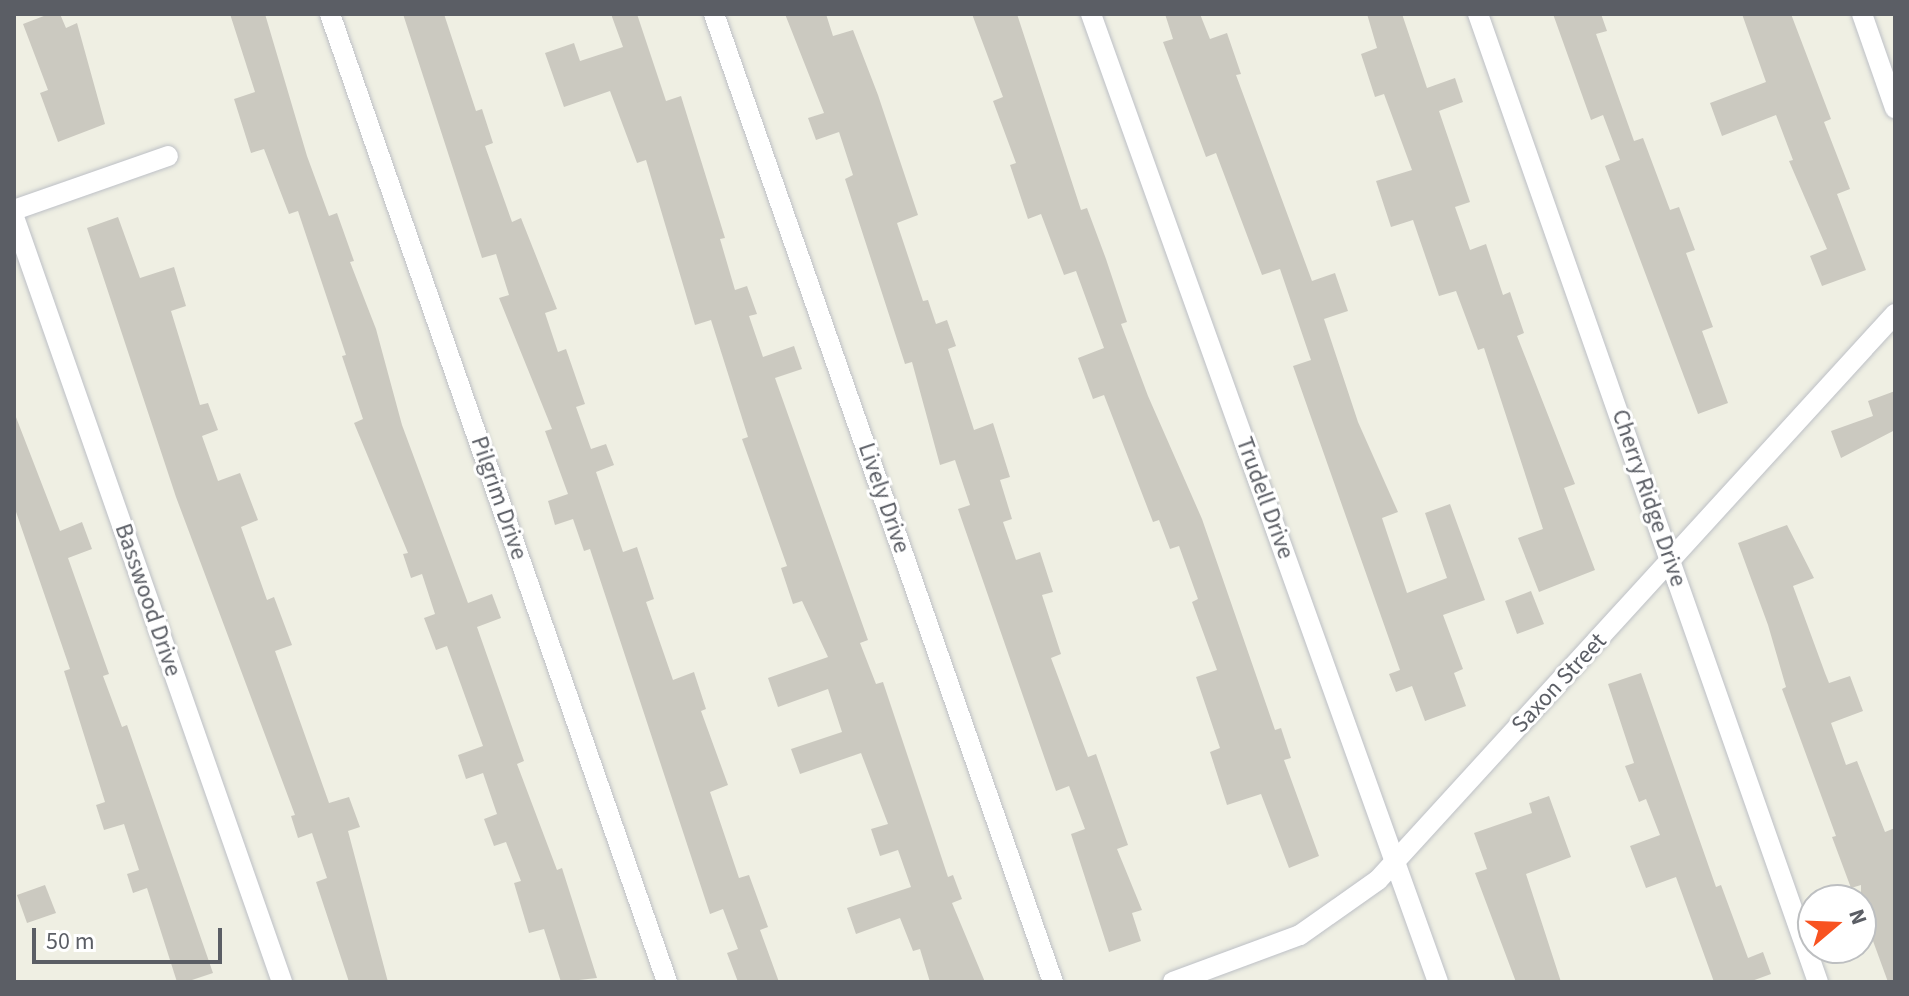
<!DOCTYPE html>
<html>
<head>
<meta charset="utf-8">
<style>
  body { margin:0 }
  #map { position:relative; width:1909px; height:996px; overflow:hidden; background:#efefe3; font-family:"Source Sans 3",sans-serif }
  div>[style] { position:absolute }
  .building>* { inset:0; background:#cbc9c0 }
  .roads { filter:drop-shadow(0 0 2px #bdc0c6) drop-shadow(0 0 2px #bdc0c6) }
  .street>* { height:20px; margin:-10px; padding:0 10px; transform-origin:10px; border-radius:10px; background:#fff }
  span { translate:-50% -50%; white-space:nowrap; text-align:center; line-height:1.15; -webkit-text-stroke:6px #fff; paint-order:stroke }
  .street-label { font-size:24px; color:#5b5e65 }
  .frame { position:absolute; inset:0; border:16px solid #5b5e65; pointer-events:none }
  .north { position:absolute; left:1797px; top:884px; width:80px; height:80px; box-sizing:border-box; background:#fff; border:2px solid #bdbfc1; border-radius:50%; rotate:71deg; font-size:22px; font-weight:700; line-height:32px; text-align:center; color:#5b5e65 }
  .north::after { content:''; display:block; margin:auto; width:28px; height:36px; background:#f85321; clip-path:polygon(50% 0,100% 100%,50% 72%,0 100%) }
  .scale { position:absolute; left:32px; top:928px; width:190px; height:36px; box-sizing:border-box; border:4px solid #5b5e65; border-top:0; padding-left:10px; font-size:24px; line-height:28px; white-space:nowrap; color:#5b5e65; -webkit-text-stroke:6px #fff; paint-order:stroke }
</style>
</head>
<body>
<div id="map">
  <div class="building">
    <div style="clip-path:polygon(49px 14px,60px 14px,66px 28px,77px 23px,105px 124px,58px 142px,40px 93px,48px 90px,23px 24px)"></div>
    <div style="clip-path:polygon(230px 14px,265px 14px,307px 156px,329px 216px,337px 213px,354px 261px,350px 262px,376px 329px,402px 425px,468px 603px,492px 594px,501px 618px,477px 627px,524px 761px,517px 764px,557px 870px,562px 868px,597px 978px,561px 982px,544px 929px,529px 933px,514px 883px,521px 881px,506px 842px,494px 846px,484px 819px,497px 814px,483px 773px,466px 779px,458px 755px,483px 746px,447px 646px,436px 650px,424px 618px,435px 614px,422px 574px,411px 578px,403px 554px,408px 553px,354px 423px,363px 419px,342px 356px,346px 355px,298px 211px,289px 214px,264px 149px,251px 153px,234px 99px,255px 92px)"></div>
    <div style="clip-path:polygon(403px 14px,444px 14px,476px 111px,482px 109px,493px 143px,485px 146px,512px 222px,521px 218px,557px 309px,545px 313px,558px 352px,566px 349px,585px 404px,576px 407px,591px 449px,606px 444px,614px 465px,596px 472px,623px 552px,637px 547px,654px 599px,646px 602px,673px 680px,694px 672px,706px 709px,701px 711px,728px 785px,710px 792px,739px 878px,749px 875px,768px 927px,760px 930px,779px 982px,738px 982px,727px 953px,738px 949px,723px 909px,710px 914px,590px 549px,584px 551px,573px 519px,555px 525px,548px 501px,568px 494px,545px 431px,552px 429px,499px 298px,509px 295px,496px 254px,482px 258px)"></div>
    <div style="clip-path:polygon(611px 14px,637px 14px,666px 101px,681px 96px,725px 238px,720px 239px,735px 290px,747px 286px,757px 314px,749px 316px,763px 357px,794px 346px,802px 369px,775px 378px,868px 640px,860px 643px,876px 684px,883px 682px,948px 877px,953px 875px,962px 899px,952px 903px,985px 982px,930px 982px,920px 949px,913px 951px,900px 918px,856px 934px,847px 908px,911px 887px,898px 850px,880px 856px,871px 829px,888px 824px,861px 753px,800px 774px,791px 749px,842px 732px,828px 689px,778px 707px,768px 678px,828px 657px,802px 601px,793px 604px,781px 568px,787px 566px,742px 439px,748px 437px,711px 320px,695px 325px,646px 160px,637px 163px,610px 91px,564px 107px,545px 53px,574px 43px,580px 61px,623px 47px)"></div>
    <div style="clip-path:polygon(785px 14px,826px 14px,833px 36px,853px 30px,878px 95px,918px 215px,897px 223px,923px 301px,928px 300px,936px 324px,947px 320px,956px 346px,948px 349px,974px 430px,993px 423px,1010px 477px,1000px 480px,1012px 519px,1003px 522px,1016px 560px,1040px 552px,1053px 592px,1042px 595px,1061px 654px,1051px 658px,1088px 757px,1096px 754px,1128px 845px,1117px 849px,1142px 910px,1132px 913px,1141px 941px,1109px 952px,1071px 834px,1085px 829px,1069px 786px,1056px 791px,1049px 771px,958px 509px,970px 505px,955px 460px,940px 465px,912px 362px,905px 364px,845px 179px,853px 175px,839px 132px,816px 140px,808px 118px,824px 113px)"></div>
    <div style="clip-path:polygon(972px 14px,1017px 14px,1081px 210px,1087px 208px,1106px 259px,1127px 322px,1121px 324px,1148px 396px,1202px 519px,1275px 730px,1281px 728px,1291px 758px,1284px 760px,1319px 856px,1289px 868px,1261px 794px,1227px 805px,1210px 752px,1220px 748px,1196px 677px,1217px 670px,1192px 602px,1198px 599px,1179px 546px,1170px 549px,1159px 520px,1153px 522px,1104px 395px,1093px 399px,1078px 358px,1104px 348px,1076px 271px,1064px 275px,1041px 214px,1028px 219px,1010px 165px,1016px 163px,993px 101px,1003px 97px)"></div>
    <div style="clip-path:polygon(1165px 14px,1200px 14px,1210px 39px,1227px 33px,1241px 74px,1236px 75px,1312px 281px,1335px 273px,1348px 311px,1324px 319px,1358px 422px,1398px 512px,1382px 518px,1407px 593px,1447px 578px,1425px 513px,1450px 504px,1485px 600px,1443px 615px,1463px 669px,1454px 673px,1466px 706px,1425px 721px,1412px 686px,1396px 692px,1389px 674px,1400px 670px,1293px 366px,1311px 360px,1280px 269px,1262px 275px,1216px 153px,1206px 157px,1163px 42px,1173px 39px)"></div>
    <div style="clip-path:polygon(1367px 14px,1402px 14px,1427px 88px,1455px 78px,1463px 102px,1439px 111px,1470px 202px,1455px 207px,1470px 250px,1486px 244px,1503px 295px,1510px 292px,1524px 333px,1517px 336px,1575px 484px,1564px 488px,1595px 570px,1539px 592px,1518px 538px,1543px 529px,1484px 348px,1478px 350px,1456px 291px,1439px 296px,1413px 220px,1391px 227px,1376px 181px,1412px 170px,1384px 94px,1375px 97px,1361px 54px,1377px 48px)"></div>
    <div style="clip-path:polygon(1553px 14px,1601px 14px,1607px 31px,1596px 34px,1634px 141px,1643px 138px,1670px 210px,1679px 207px,1695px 250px,1686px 253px,1713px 327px,1702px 331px,1728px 403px,1698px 414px,1605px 166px,1620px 160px,1603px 115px,1591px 120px)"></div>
    <div style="clip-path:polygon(1742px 14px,1791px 14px,1831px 119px,1824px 122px,1850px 189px,1837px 194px,1866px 270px,1822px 286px,1810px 256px,1827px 249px,1789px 161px,1793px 160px,1776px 115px,1722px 136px,1710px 103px,1766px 82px)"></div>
    <div style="clip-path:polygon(118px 217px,140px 278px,174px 267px,186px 306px,171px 311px,200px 405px,208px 403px,218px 430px,202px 436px,218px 481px,240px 473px,258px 520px,241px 527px,267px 600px,274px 597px,292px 645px,275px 651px,329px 803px,349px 797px,360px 827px,348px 831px,388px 982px,349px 982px,316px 882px,327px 878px,312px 833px,298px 838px,291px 816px,295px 815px,176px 497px,87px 228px)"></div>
    <div style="clip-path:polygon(1895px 391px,1895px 430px,1841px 458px,1831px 431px,1873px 416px,1868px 401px)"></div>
    <div style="clip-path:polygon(14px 412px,60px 531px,82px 522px,92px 549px,68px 558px,109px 674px,103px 676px,122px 727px,127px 725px,213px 973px,186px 982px,177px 982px,147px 888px,133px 893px,127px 874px,139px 870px,124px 824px,104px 830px,96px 805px,105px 802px,64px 671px,70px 669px,14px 506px)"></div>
    <div style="clip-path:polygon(1787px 525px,1814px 578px,1793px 586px,1825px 673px,1829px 683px,1850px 676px,1863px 711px,1831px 723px,1846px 765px,1857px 761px,1885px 832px,1895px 828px,1895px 982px,1888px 982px,1873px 941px,1861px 946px,1861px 885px,1851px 888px,1832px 837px,1836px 836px,1782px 689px,1786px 687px,1768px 625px,1738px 543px)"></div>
    <div style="clip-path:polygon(1531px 591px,1544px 624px,1517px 634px,1505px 601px)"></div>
    <div style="clip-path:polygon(1641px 673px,1716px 887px,1721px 885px,1748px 958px,1763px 952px,1771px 974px,1749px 982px,1714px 982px,1676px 877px,1646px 888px,1630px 846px,1660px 835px,1646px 799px,1639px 802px,1625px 766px,1634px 763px,1608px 684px)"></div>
    <div style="clip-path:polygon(1549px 796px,1571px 857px,1526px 874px,1561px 982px,1516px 982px,1475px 873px,1487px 869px,1474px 833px,1532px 813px,1529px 803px)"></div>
    <div style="clip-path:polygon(45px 885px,56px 913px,27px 923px,17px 895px)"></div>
  </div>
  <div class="roads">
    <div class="street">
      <div style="left:330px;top:14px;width:1025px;rotate:70.8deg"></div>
      <div style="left:714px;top:14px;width:1026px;rotate:70.7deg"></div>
      <div style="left:1091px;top:14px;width:1028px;rotate:70.28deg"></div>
      <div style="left:1478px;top:14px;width:1026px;rotate:70.65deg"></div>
      <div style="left:1862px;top:14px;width:100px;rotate:70.7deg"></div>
      <div style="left:14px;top:210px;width:163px;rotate:-19.3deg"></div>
      <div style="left:14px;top:217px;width:811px;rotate:70.69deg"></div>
      <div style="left:1173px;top:982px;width:135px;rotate:-20.3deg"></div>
      <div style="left:1300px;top:935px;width:95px;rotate:-35.2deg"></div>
      <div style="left:1378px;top:880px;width:767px;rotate:-47.59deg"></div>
    </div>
  </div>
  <div class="street-label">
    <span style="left:499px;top:498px;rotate:71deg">Pilgrim Drive</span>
    <span style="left:884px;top:498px;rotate:71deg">Lively Drive</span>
    <span style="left:1265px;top:498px;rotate:70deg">Trudell Drive</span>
    <span style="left:1649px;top:498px;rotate:71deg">Cherry Ridge Drive</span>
    <span style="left:148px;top:600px;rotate:71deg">Basswood Drive</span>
    <span style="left:1559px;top:683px;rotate:-47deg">Saxon Street</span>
  </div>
  <div class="frame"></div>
  <div class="north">N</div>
  <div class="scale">50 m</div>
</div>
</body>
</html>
